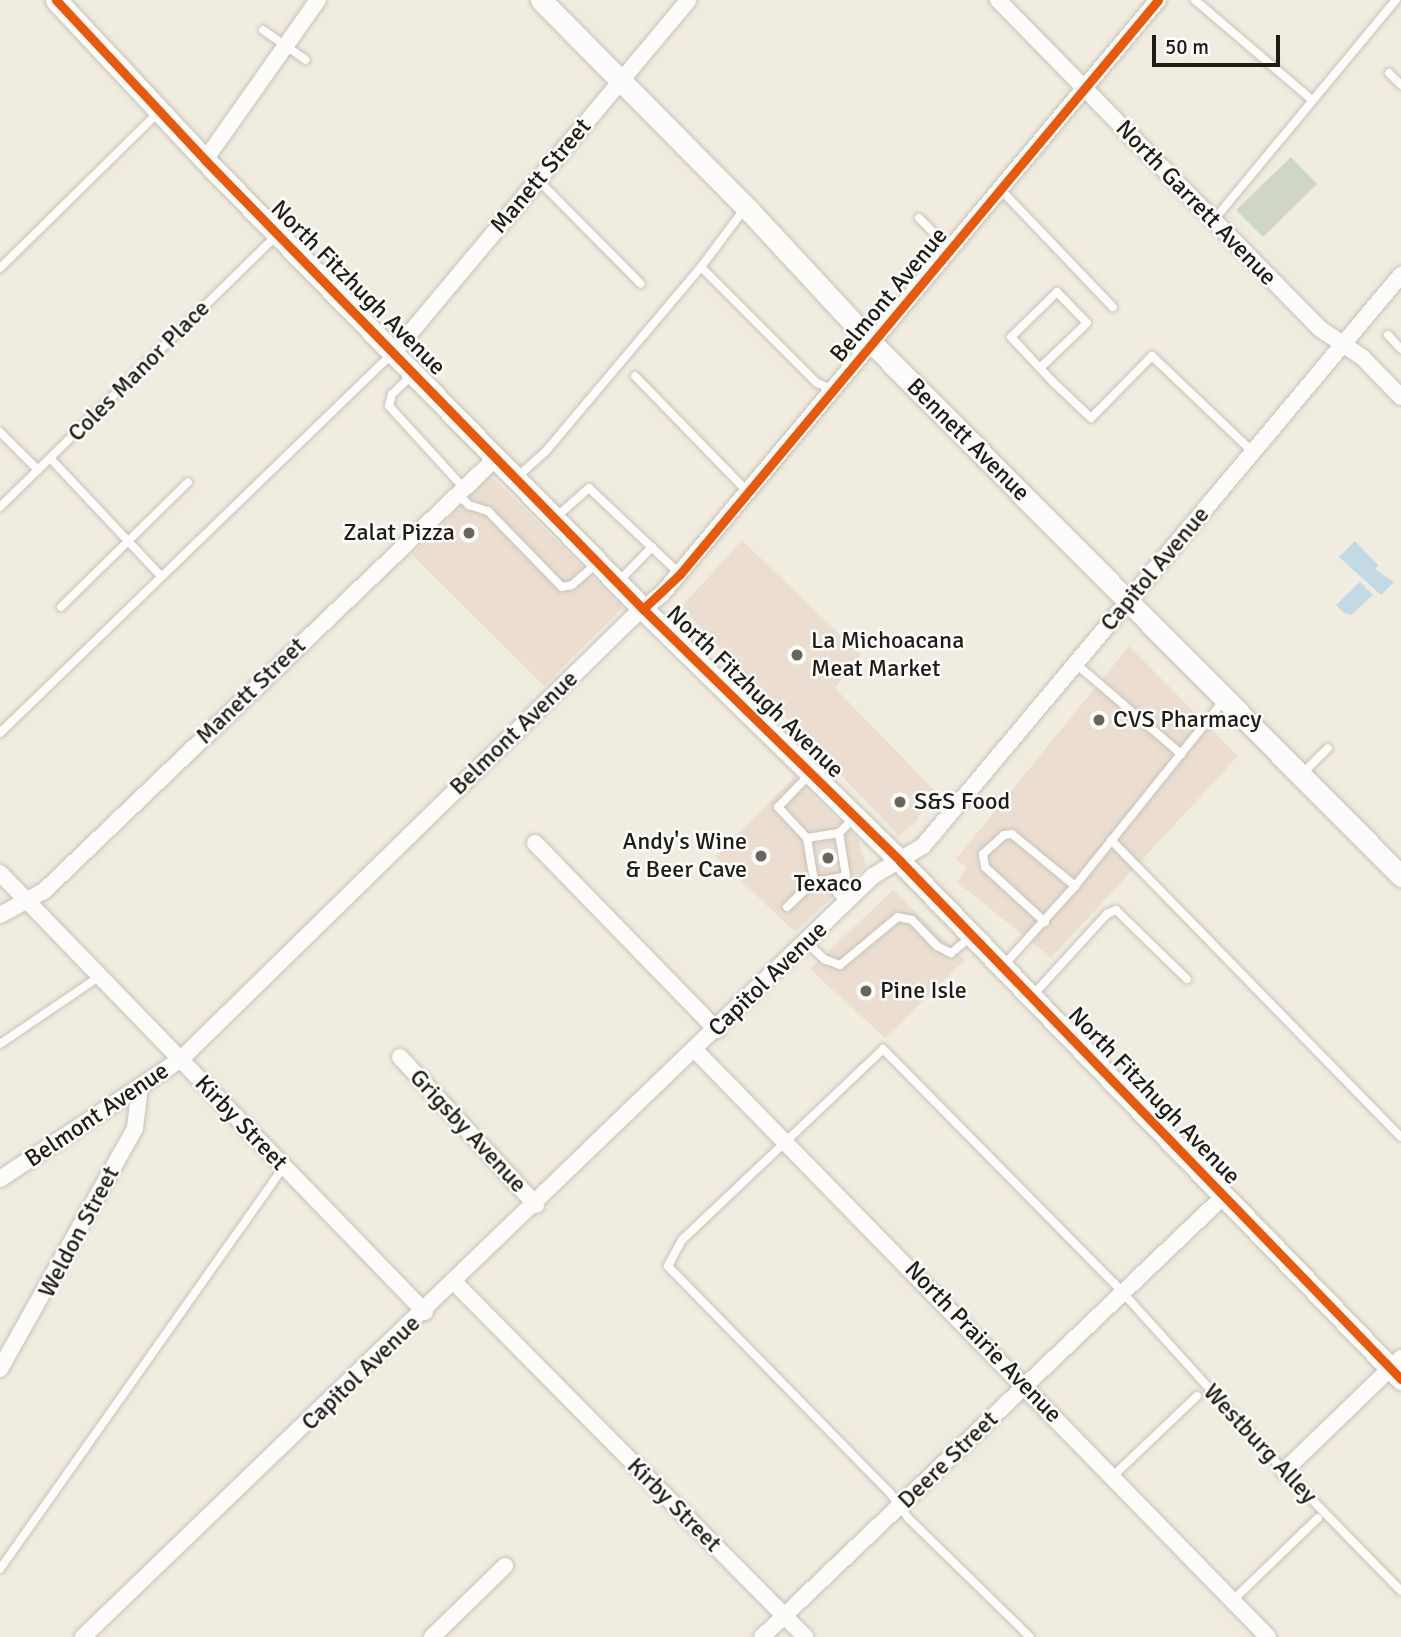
<!DOCTYPE html>
<html>
<head>
<meta charset="utf-8">
<style>
  body { margin:0 }
  #map { position:relative; width:1401px; height:1637px; overflow:hidden; background:#f1ece0; font-family:Signika,sans-serif }
  div>[style] { position:absolute }
  .commercial>* { inset:0; background:#ebded1 }
  .green>* { inset:0; background:#d0d6c5 }
  .water>* { inset:0; background:#c2dae4 }
  .roads { filter:drop-shadow(0 0 2px #c6c2b8) drop-shadow(0 0 2px #c6c2b8) }
  .service>* { height:8px; margin:-4px; padding:0 4px; transform-origin:4px; border-radius:4px; background:#fdfcfa }
  .minor>* { height:16px; margin:-8px; padding:0 8px; transform-origin:8px; border-radius:8px; background:#fdfcfa }
  .tertiary>* { height:21px; margin:-10.5px; padding:0 10.5px; transform-origin:10.5px; border-radius:10.5px; background:#fdfcfa }
  .cycleway>* { height:9px; margin:-4.5px; padding:0 4.5px; transform-origin:4.5px; border-radius:4.5px; background:#e8590c }
  .dots>* { width:19px; height:19px; translate:-50% -50%; box-sizing:border-box; border:4px solid #fff; border-radius:50% }
  span { translate:-50% -50%; white-space:nowrap; text-align:center; line-height:1.15; -webkit-text-stroke:5px #fff; paint-order:stroke }
  .street-label { font-size:24px; color:#1f1c14 }
  .poi-label { font-size:24px; color:#1f1c14 }
  .right { translate:-100% -50%; text-align:right }
  .left { translate:0 -50%; text-align:left }
  .scale { position:absolute; left:1152px; top:35px; width:128px; height:32px; box-sizing:border-box; border:4px solid #1f1c14; border-top:0; padding-left:9px; font-size:21px; line-height:24px; white-space:nowrap; color:#1f1c14; -webkit-text-stroke:5px #fff; paint-order:stroke }
</style>
</head>
<body>
<div id="map">
  <div class="commercial">
    <div style="clip-path:polygon(491px 476px,623px 607px,544px 686px,412px 555px)"></div>
    <div style="clip-path:polygon(742px 540px,861px 655px,835px 688px,935px 791px,915px 823px,899px 836px,681px 607px)"></div>
    <div style="clip-path:polygon(1129px 646px,1238px 756px,1051px 958px,957px 882px,967px 868px,956px 859px)"></div>
    <div style="clip-path:polygon(794px 778px,858px 839px,866px 866px,795px 932px,715px 856px)"></div>
    <div style="clip-path:polygon(893px 890px,965px 960px,885px 1038px,810px 969px)"></div>
  </div>
  <div class="green">
    <div style="clip-path:polygon(1291px 157px,1317px 184px,1263px 237px,1236px 210px)"></div>
  </div>
  <div class="water">
    <div style="clip-path:polygon(1355px 541px,1378px 565px,1375px 569px,1394px 582px,1381px 595px,1339px 557px)"></div>
    <div style="clip-path:polygon(1360px 582px,1373px 595px,1351px 615px,1344px 613px,1336px 605px)"></div>
  </div>
  <div class="roads">
    <div class="service">
      <div style="left:1195px;top:0;width:154px;rotate:40.5deg"></div>
      <div style="left:263px;top:30px;width:52px;rotate:34.9deg"></div>
      <div style="left:1389px;top:73px;width:17px;rotate:45deg"></div>
      <div style="left:538px;top:180px;width:146px;rotate:45.3deg"></div>
      <div style="left:1001px;top:190px;width:162px;rotate:46.3deg"></div>
      <div style="left:745px;top:208px;width:74px;rotate:126.7deg"></div>
      <div style="left:701px;top:267px;width:164px;rotate:45deg"></div>
      <div style="left:817px;top:383px;width:18px;rotate:22deg"></div>
      <div style="left:919px;top:218px;width:45px;rotate:45deg"></div>
      <div style="left:1213px;top:221px;width:287px;rotate:-50.4deg"></div>
      <div style="left:0;top:268px;width:221px;rotate:-44.5deg"></div>
      <div style="left:1388px;top:335px;width:19px;rotate:47deg"></div>
      <div style="left:1040px;top:368px;width:65px;rotate:-43.8deg"></div>
      <div style="left:1087px;top:323px;width:43px;rotate:-134.1deg"></div>
      <div style="left:1057px;top:292px;width:64px;rotate:135.6deg"></div>
      <div style="left:1011px;top:337px;width:60px;rotate:47deg"></div>
      <div style="left:1052px;top:381px;width:54px;rotate:43.5deg"></div>
      <div style="left:1091px;top:418px;width:87px;rotate:-45.5deg"></div>
      <div style="left:1152px;top:356px;width:141px;rotate:43.6deg"></div>
      <div style="left:413px;top:374px;width:29px;rotate:136deg"></div>
      <div style="left:392px;top:394px;width:12px;rotate:104deg"></div>
      <div style="left:389px;top:406px;width:110px;rotate:47.6deg"></div>
      <div style="left:635px;top:376px;width:162px;rotate:45.8deg"></div>
      <div style="left:0;top:432px;width:54px;rotate:45deg"></div>
      <div style="left:50px;top:458px;width:162px;rotate:46.8deg"></div>
      <div style="left:516px;top:478px;width:40px;rotate:-42deg"></div>
      <div style="left:546px;top:451px;width:241px;rotate:-49.9deg"></div>
      <div style="left:456px;top:493px;width:18px;rotate:43deg"></div>
      <div style="left:469px;top:505px;width:20px;rotate:18deg"></div>
      <div style="left:488px;top:511px;width:106px;rotate:45.8deg"></div>
      <div style="left:562px;top:587px;width:10px;rotate:-11deg"></div>
      <div style="left:572px;top:585px;width:33px;rotate:-41deg"></div>
      <div style="left:0;top:507px;width:388px;rotate:-44.5deg"></div>
      <div style="left:555px;top:518px;width:45px;rotate:-41.4deg"></div>
      <div style="left:589px;top:488px;width:125px;rotate:43.4deg"></div>
      <div style="left:618px;top:582px;width:49px;rotate:-45.8deg"></div>
      <div style="left:61px;top:607px;width:178px;rotate:-44.5deg"></div>
      <div style="left:1075px;top:663px;width:140px;rotate:40.6deg"></div>
      <div style="left:0;top:733px;width:547px;rotate:-44.04deg"></div>
      <div style="left:811px;top:773px;width:47px;rotate:134.1deg"></div>
      <div style="left:778px;top:807px;width:42px;rotate:46.9deg"></div>
      <div style="left:807px;top:838px;width:32px;rotate:-9deg"></div>
      <div style="left:839px;top:833px;width:23px;rotate:-45deg"></div>
      <div style="left:1303px;top:773px;width:35px;rotate:-45deg"></div>
      <div style="left:807px;top:838px;width:44px;rotate:80.8deg"></div>
      <div style="left:814px;top:881px;width:13px;rotate:-4deg"></div>
      <div style="left:827px;top:880px;width:19px;rotate:-12deg"></div>
      <div style="left:846px;top:876px;width:44px;rotate:-99.2deg"></div>
      <div style="left:1111px;top:840px;width:415px;rotate:45.7deg"></div>
      <div style="left:827px;top:880px;width:29px;rotate:52deg"></div>
      <div style="left:787px;top:907px;width:37px;rotate:-44deg"></div>
      <div style="left:1045px;top:922px;width:81px;rotate:-137.5deg"></div>
      <div style="left:985px;top:867px;width:13px;rotate:-99deg"></div>
      <div style="left:983px;top:854px;width:28px;rotate:-42deg"></div>
      <div style="left:1004px;top:835px;width:8px;rotate:-7deg"></div>
      <div style="left:1012px;top:834px;width:82px;rotate:39.5deg"></div>
      <div style="left:806px;top:942px;width:25px;rotate:43deg"></div>
      <div style="left:824px;top:959px;width:17px;rotate:21deg"></div>
      <div style="left:840px;top:965px;width:75px;rotate:-39.6deg"></div>
      <div style="left:898px;top:917px;width:14px;rotate:12deg"></div>
      <div style="left:912px;top:920px;width:36px;rotate:46deg"></div>
      <div style="left:937px;top:946px;width:16px;rotate:27deg"></div>
      <div style="left:951px;top:953px;width:27px;rotate:-39deg"></div>
      <div style="left:1003px;top:966px;width:108px;rotate:-48deg"></div>
      <div style="left:1075px;top:886px;width:240px;rotate:-51.3deg"></div>
      <div style="left:1033px;top:995px;width:110px;rotate:-47.6deg"></div>
      <div style="left:1107px;top:914px;width:10px;rotate:-24deg"></div>
      <div style="left:1116px;top:910px;width:99px;rotate:44.2deg"></div>
      <div style="left:0;top:1044px;width:121px;rotate:-34.2deg"></div>
      <div style="left:1113px;top:1476px;width:116px;rotate:-43.6deg"></div>
      <div style="left:0;top:1569px;width:492px;rotate:-54.8deg"></div>
      <div style="left:1233px;top:1600px;width:118px;rotate:-44deg"></div>
      <div style="left:1030px;top:1637px;width:169px;rotate:-135.7deg"></div>
      <div style="left:909px;top:1519px;width:31px;rotate:-126deg"></div>
      <div style="left:891px;top:1494px;width:319px;rotate:-134.4deg"></div>
      <div style="left:668px;top:1266px;width:30px;rotate:-62deg"></div>
      <div style="left:682px;top:1240px;width:277px;rotate:-43.5deg"></div>
      <div style="left:883px;top:1049px;width:329px;rotate:45.4deg"></div>
      <div style="left:1114px;top:1283px;width:253px;rotate:47.9deg"></div>
      <div style="left:1284px;top:1471px;width:168px;rotate:45.7deg"></div>
    </div>
    <div class="minor">
      <div style="left:998px;top:0;width:459px;rotate:45.6deg"></div>
      <div style="left:1319px;top:328px;width:52px;rotate:34deg"></div>
      <div style="left:1362px;top:357px;width:56px;rotate:45.7deg"></div>
      <div style="left:205px;top:160px;width:196px;rotate:-54.8deg"></div>
      <div style="left:395px;top:351px;width:457px;rotate:-50.1deg"></div>
      <div style="left:535px;top:843px;width:261px;rotate:45.8deg"></div>
      <div style="left:0;top:873px;width:611px;rotate:45.93deg"></div>
      <div style="left:0;top:915px;width:50px;rotate:-28.6deg"></div>
      <div style="left:44px;top:891px;width:626px;rotate:-43.77deg"></div>
      <div style="left:695px;top:1050px;width:820px;rotate:45.69deg"></div>
      <div style="left:400px;top:1057px;width:201px;rotate:47.4deg"></div>
      <div style="left:0;top:1179px;width:216px;rotate:-33.5deg"></div>
      <div style="left:180px;top:1060px;width:632px;rotate:-44.36deg"></div>
      <div style="left:632px;top:618px;width:38px;rotate:-39deg"></div>
      <div style="left:662px;top:594px;width:774px;rotate:-50.14deg"></div>
      <div style="left:455px;top:1283px;width:498px;rotate:45.3deg"></div>
      <div style="left:0;top:1369px;width:276px;rotate:-60.7deg"></div>
      <div style="left:135px;top:1128px;width:39px;rotate:-83deg"></div>
      <div style="left:1284px;top:1471px;width:163px;rotate:-44deg"></div>
      <div style="left:83px;top:1637px;width:1097px;rotate:-43.93deg"></div>
      <div style="left:873px;top:876px;width:58px;rotate:-31deg"></div>
      <div style="left:923px;top:846px;width:745px;rotate:-50.07deg"></div>
      <div style="left:432px;top:1637px;width:102px;rotate:-44.2deg"></div>
      <div style="left:762px;top:1637px;width:639px;rotate:-43.67deg"></div>
    </div>
    <div class="tertiary">
      <div style="left:56px;top:0;width:219px;rotate:47deg"></div>
      <div style="left:205px;top:160px;width:627px;rotate:45.71deg"></div>
      <div style="left:643px;top:609px;width:360px;rotate:44.4deg"></div>
      <div style="left:900px;top:861px;width:721px;rotate:45.96deg"></div>
      <div style="left:541px;top:0;width:291px;rotate:45.3deg"></div>
      <div style="left:746px;top:207px;width:187px;rotate:47.2deg"></div>
      <div style="left:873px;top:344px;width:750px;rotate:45.22deg"></div>
    </div>
  </div>
  <div class="cycleway">
    <div style="left:56px;top:0;width:219px;rotate:47deg"></div>
    <div style="left:205px;top:160px;width:627px;rotate:45.71deg"></div>
    <div style="left:643px;top:609px;width:360px;rotate:44.4deg"></div>
    <div style="left:900px;top:861px;width:721px;rotate:45.96deg"></div>
    <div style="left:643px;top:609px;width:51px;rotate:-43.4deg"></div>
    <div style="left:680px;top:574px;width:747px;rotate:-50.21deg"></div>
  </div>
  <div class="dots">
    <div style="left:469px;top:533px;background:#68655b"></div>
    <div style="left:797px;top:655px;background:#68655b"></div>
    <div style="left:1099px;top:720px;background:#68655b"></div>
    <div style="left:900px;top:802px;background:#68655b"></div>
    <div style="left:761px;top:856px;background:#68655b"></div>
    <div style="left:828px;top:858px;background:#68655b"></div>
    <div style="left:866px;top:991px;background:#68655b"></div>
  </div>
  <div class="street-label">
    <span style="left:541px;top:176px;rotate:-50deg">Manett Street</span>
    <span style="left:1196px;top:203px;rotate:46deg">North Garrett Avenue</span>
    <span style="left:358px;top:288px;rotate:45deg">North Fitzhugh Avenue</span>
    <span style="left:889px;top:295px;rotate:-50deg">Belmont Avenue</span>
    <span style="left:139px;top:371px;rotate:-45deg">Coles Manor Place</span>
    <span style="left:968px;top:440px;rotate:45deg">Bennett Avenue</span>
    <span style="left:1155px;top:569px;rotate:-50deg">Capitol Avenue</span>
    <span style="left:251px;top:691px;rotate:-44deg">Manett Street</span>
    <span style="left:755px;top:692px;rotate:44deg">North Fitzhugh Avenue</span>
    <span style="left:514px;top:733px;rotate:-44deg">Belmont Avenue</span>
    <span style="left:768px;top:979px;rotate:-44deg">Capitol Avenue</span>
    <span style="left:1154px;top:1096px;rotate:46deg">North Fitzhugh Avenue</span>
    <span style="left:97px;top:1115px;rotate:-34deg">Belmont Avenue</span>
    <span style="left:241px;top:1123px;rotate:46deg">Kirby Street</span>
    <span style="left:468px;top:1131px;rotate:47deg">Grigsby Avenue</span>
    <span style="left:79px;top:1232px;rotate:-62deg">Weldon Street</span>
    <span style="left:983px;top:1342px;rotate:46deg">North Prairie Avenue</span>
    <span style="left:361px;top:1373px;rotate:-44deg">Capitol Avenue</span>
    <span style="left:1260px;top:1444px;rotate:47deg">Westburg Alley</span>
    <span style="left:948px;top:1460px;rotate:-44deg">Deere Street</span>
    <span style="left:674px;top:1505px;rotate:45deg">Kirby Street</span>
  </div>
  <div class="poi-label">
    <span class="right" style="left:455px;top:533px">Zalat Pizza</span>
    <span class="left" style="left:811px;top:655px">La Michoacana<br>Meat Market</span>
    <span class="left" style="left:1113px;top:720px">CVS Pharmacy</span>
    <span class="left" style="left:914px;top:802px">S&amp;S Food</span>
    <span class="right" style="left:747px;top:856px">Andy's Wine<br>&amp; Beer Cave</span>
    <span style="left:828px;top:884px">Texaco</span>
    <span class="left" style="left:880px;top:991px">Pine Isle</span>
  </div>
  <div class="scale">50 m</div>
</div>
</body>
</html>
